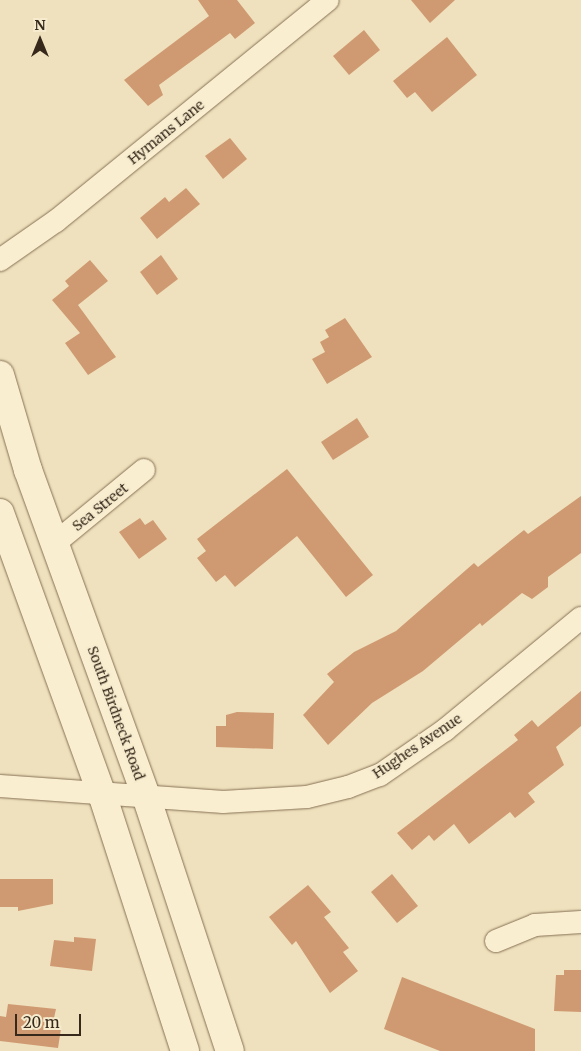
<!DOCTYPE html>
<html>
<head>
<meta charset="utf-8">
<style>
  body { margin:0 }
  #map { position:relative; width:581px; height:1051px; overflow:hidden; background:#efe1bd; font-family:Merriweather,serif }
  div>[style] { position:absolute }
  .building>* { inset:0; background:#cf9a72 }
  .roads { filter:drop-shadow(0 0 1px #877156) drop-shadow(0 0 1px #877156) }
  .street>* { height:22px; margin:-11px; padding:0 11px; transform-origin:11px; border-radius:11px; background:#faeed0 }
  .secondary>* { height:28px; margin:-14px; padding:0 14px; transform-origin:14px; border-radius:14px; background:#faeed0 }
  span { translate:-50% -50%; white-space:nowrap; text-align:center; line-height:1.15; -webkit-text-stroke:4px #f6ebcd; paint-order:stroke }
  .street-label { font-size:14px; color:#36291b }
  .north { position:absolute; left:15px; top:15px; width:50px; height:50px; -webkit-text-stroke:4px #f6ebcd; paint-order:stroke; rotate:0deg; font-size:14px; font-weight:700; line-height:20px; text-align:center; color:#36291b }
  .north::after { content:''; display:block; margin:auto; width:18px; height:22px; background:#36291b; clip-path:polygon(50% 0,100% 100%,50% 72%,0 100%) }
  .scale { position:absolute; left:15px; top:1014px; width:66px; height:22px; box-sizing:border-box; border:2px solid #36291b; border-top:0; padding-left:6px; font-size:15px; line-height:18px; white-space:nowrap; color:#36291b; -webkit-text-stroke:4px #f6ebcd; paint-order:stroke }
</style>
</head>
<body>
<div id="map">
  <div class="building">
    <div style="clip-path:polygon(198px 0,237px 0,255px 23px,235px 39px,230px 33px,159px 85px,163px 95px,148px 106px,124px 80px,209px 16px)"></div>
    <div style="clip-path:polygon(411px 0,455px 0,430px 23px)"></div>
    <div style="clip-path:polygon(364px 30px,380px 50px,349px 75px,333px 56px)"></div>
    <div style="clip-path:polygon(447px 37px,477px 75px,432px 112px,415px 92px,407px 98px,393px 81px)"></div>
    <div style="clip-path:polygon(230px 138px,247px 159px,223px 179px,205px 156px)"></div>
    <div style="clip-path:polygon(186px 188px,200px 204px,157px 239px,140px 218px,165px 197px,169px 202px)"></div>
    <div style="clip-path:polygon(161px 255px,178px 279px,157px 295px,140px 272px)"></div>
    <div style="clip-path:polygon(90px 260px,108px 281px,78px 305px,116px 357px,88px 375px,65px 343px,80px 333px,52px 300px,69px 286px,65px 281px)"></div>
    <div style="clip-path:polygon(345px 318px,372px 357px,327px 384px,312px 359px,325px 352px,320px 342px,329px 337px,325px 330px)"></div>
    <div style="clip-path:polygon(357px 418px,369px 437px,333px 460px,321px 442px)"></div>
    <div style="clip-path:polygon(287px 469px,373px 575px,346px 597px,297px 536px,235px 587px,225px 575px,216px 582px,197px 558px,206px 551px,197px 539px)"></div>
    <div style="clip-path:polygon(581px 496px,581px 553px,548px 577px,548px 587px,532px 599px,522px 593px,482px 626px,480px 623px,423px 671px,372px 703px,328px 745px,303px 715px,334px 682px,327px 674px,354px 652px,396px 631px,474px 563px,478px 567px,524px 530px,528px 534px)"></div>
    <div style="clip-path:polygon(140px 518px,145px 525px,153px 520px,167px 539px,139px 559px,119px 532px)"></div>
    <div style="clip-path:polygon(581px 691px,581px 726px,556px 747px,564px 765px,528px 793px,535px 802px,515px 818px,510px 812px,469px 844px,454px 824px,434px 841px,429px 835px,412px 850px,397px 833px,518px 740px,514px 735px,532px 720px,538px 727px)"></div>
    <div style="clip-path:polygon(237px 712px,274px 713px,273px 749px,216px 747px,216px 726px,226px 726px,226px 715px)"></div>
    <div style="clip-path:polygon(392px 874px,418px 906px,397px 923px,371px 892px)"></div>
    <div style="clip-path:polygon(0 879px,53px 879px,53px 904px,18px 911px,18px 907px,0 907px)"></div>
    <div style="clip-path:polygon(308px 885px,331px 912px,324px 917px,349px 948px,343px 952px,358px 971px,330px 993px,296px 941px,292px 945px,269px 917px)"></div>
    <div style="clip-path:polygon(74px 937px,96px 939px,92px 971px,50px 966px,54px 940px,74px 942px)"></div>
    <div style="clip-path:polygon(564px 970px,581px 970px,581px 1012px,554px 1011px,556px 975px,564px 975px)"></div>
    <div style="clip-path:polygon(402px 977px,535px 1029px,535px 1051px,440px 1051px,384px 1029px)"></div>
    <div style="clip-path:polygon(8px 1004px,56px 1009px,52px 1027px,61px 1029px,58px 1048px,0 1041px,0 1016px,6px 1017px)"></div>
  </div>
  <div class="roads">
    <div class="street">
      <div style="left:0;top:260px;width:68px;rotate:-34.9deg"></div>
      <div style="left:56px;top:221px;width:350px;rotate:-39.1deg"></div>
      <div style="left:55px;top:543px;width:115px;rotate:-39.4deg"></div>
      <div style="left:0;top:786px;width:224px;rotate:4.1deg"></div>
      <div style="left:223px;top:802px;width:84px;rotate:-3.4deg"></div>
      <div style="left:307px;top:797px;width:42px;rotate:-13.7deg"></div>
      <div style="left:348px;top:787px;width:34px;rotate:-21deg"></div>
      <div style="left:380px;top:775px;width:79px;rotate:-34.7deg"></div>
      <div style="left:445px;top:730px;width:176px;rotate:-39.5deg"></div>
      <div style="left:496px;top:941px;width:42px;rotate:-22.3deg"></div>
      <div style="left:535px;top:925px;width:46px;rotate:-3.7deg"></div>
    </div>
    <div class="secondary">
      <div style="left:0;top:375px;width:99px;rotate:73.6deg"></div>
      <div style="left:28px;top:470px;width:350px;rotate:70.1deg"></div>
      <div style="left:147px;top:799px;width:265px;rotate:71.8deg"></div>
      <div style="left:0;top:513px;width:302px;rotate:70.1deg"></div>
      <div style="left:103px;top:797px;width:267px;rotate:72.1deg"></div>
    </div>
  </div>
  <div class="street-label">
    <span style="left:166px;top:132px;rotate:-39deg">Hymans Lane</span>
    <span style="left:100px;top:507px;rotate:-39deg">Sea Street</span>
    <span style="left:116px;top:713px;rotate:70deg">South Birdneck Road</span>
    <span style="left:417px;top:746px;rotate:-34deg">Hughes Avenue</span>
  </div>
  <div class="north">N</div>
  <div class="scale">20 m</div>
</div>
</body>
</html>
